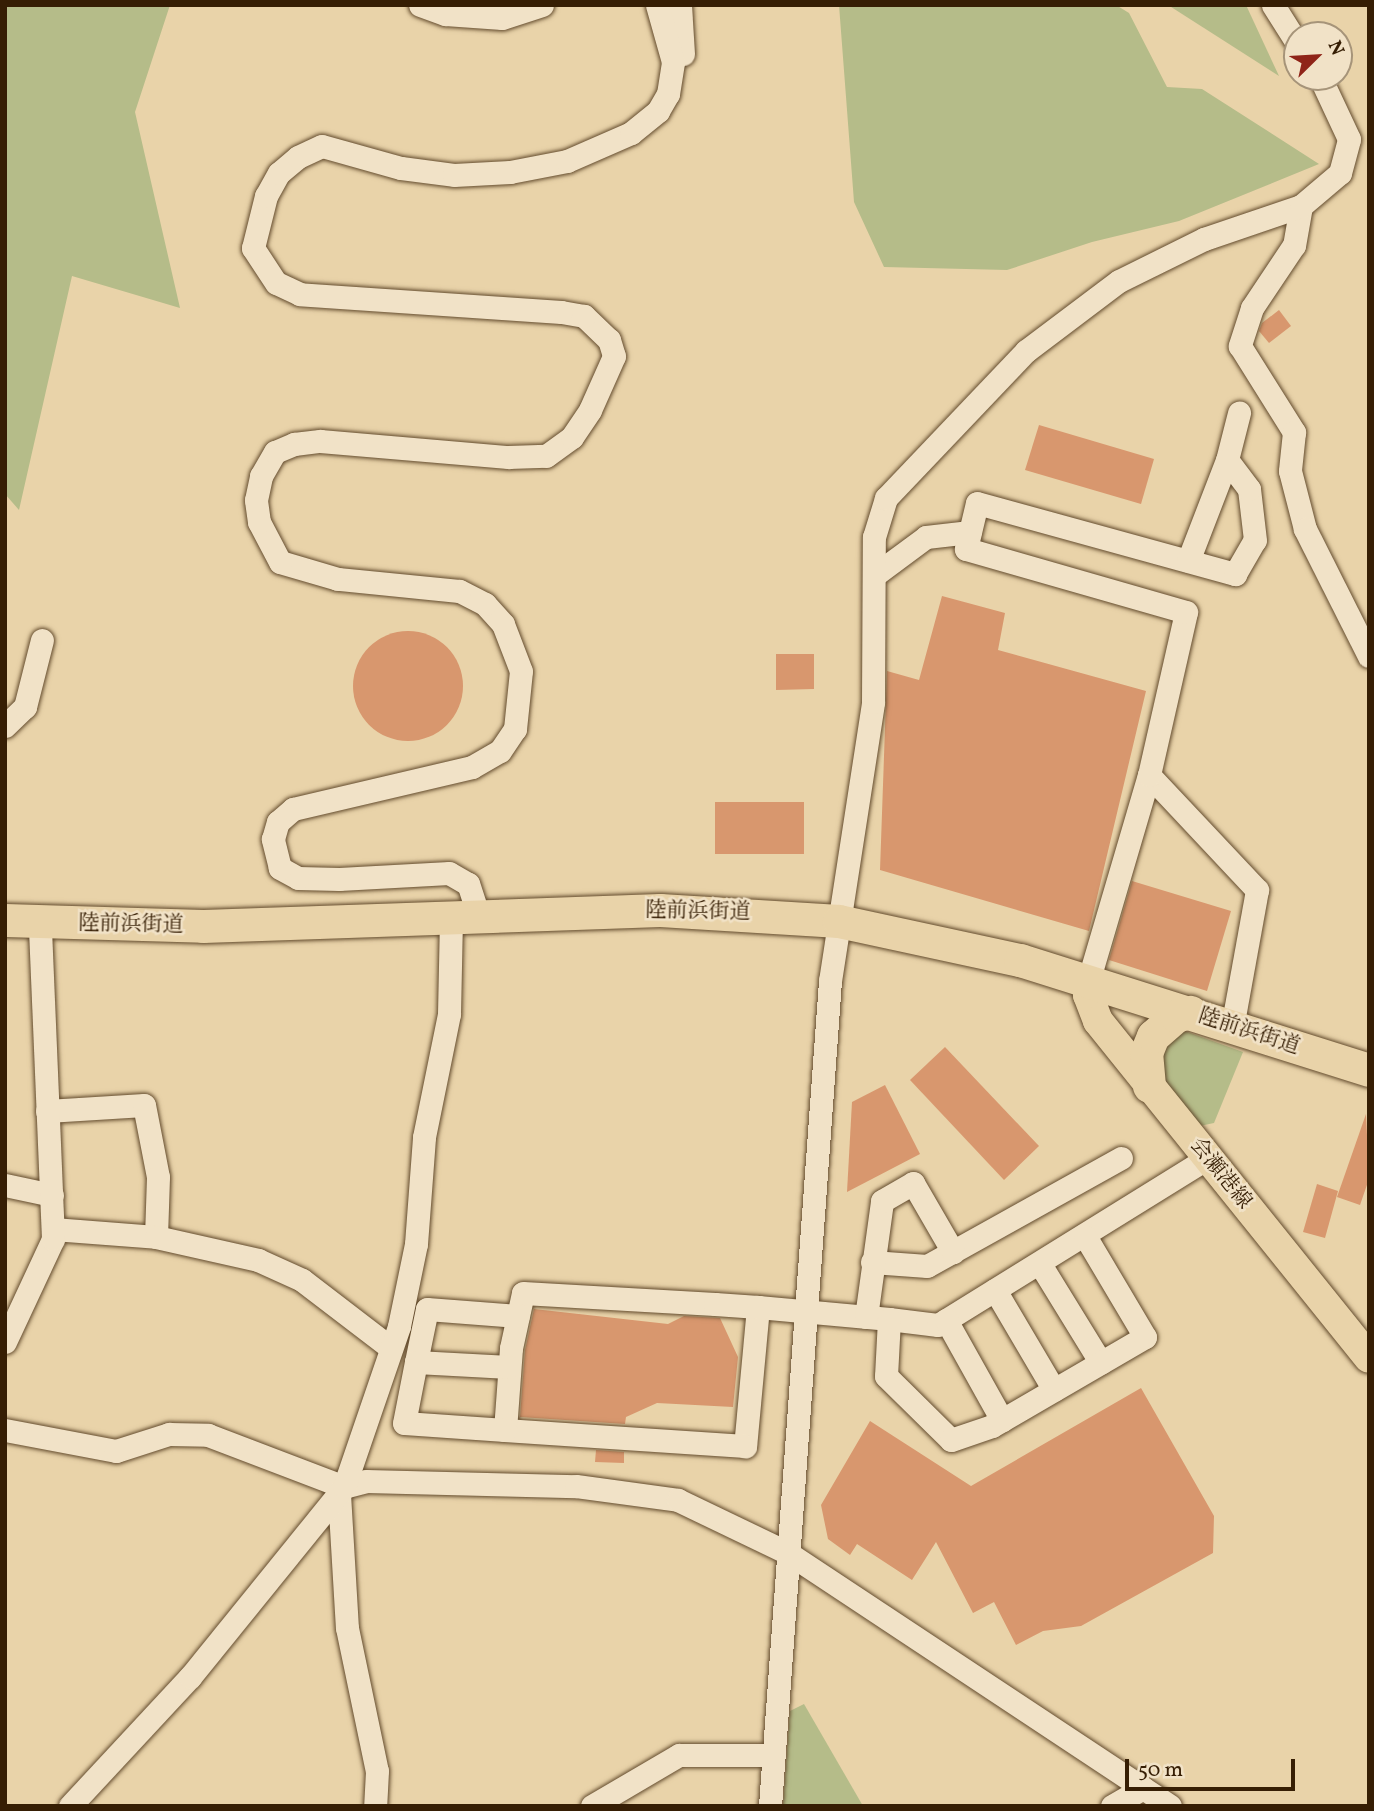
<!DOCTYPE html>
<html>
<head>
<meta charset="utf-8">
<style>
  body { margin:0 }
  #map { position:relative; width:1374px; height:1811px; overflow:hidden; background:#e9d3a9; font-family:Vollkorn,"Noto Serif JP",serif }
  div>[style] { position:absolute }
  .green>* { inset:0; background:#b5bc89 }
  .building>* { inset:0; background:#d8976e }
  .round { border-radius:50% }
  .roads { filter:drop-shadow(0 0 2px #634b2d) drop-shadow(0 0 2px #634b2d) }
  .minor>* { height:23px; margin:-11.5px; padding:0 11.5px; transform-origin:11.5px; border-radius:11.5px; background:#f1e2c7 }
  .major>* { height:30px; margin:-15px; padding:0 15px; transform-origin:15px; border-radius:15px; background:#e9d3a9 }
  .highway>* { height:33px; margin:-16.5px; padding:0 16.5px; transform-origin:16.5px; border-radius:16.5px; background:#e9d3a9 }
  span { translate:-50% -50%; white-space:nowrap; text-align:center; line-height:1.15; -webkit-text-stroke:5px #f1e2c7; paint-order:stroke }
  .street-label { font-size:21px; color:#361e04 }
  .frame { position:absolute; inset:0; border:7px solid #361e04; pointer-events:none }
  .north { position:absolute; left:1283px; top:21px; width:70px; height:70px; box-sizing:border-box; background:#f1e2c7; border:2px solid #a69479; border-radius:50%; rotate:66deg; font-size:19px; font-weight:700; line-height:28px; text-align:center; color:#361e04 }
  .north::after { content:''; display:block; margin:auto; width:24px; height:32px; background:#8f2418; clip-path:polygon(50% 0,100% 100%,50% 72%,0 100%) }
  .scale { position:absolute; left:1125px; top:1759px; width:170px; height:32px; box-sizing:border-box; border:4px solid #361e04; border-top:0; padding-left:9px; font-size:21px; line-height:24px; white-space:nowrap; color:#361e04; -webkit-text-stroke:5px #f1e2c7; paint-order:stroke }
</style>
</head>
<body>
<div id="map">
  <div class="green">
    <div style="clip-path:polygon(5px 5px,170px 5px,135px 112px,180px 308px,72px 276px,19px 510px,5px 494px)"></div>
    <div style="clip-path:polygon(839px 5px,1116px 5px,1129px 13px,1167px 87px,1202px 89px,1319px 164px,1179px 221px,1092px 242px,1007px 270px,884px 267px,854px 202px)"></div>
    <div style="clip-path:polygon(1168px 5px,1246px 5px,1279px 76px)"></div>
    <div style="clip-path:polygon(1182px 1030px,1243px 1052px,1214px 1123px,1195px 1127px,1158px 1080px,1163px 1048px)"></div>
    <div style="clip-path:polygon(804px 1704px,863px 1806px,783px 1806px,790px 1711px)"></div>
  </div>
  <div class="building">
    <div style="clip-path:polygon(1279px 310px,1291px 326px,1269px 343px,1259px 331px,1262px 323px)"></div>
    <div style="clip-path:polygon(1039px 425px,1154px 459px,1141px 504px,1025px 470px)"></div>
    <div style="clip-path:polygon(942px 596px,1005px 613px,998px 650px,1146px 691px,1089px 931px,880px 870px,887px 671px,919px 680px)"></div>
    <div class="round" style="left:353px;top:631px;width:110px;height:110px"></div>
    <div style="clip-path:polygon(776px 654px,814px 654px,814px 689px,776px 690px)"></div>
    <div style="clip-path:polygon(715px 802px,804px 802px,804px 854px,715px 854px)"></div>
    <div style="clip-path:polygon(1132px 881px,1231px 911px,1207px 991px,1109px 960px)"></div>
    <div style="clip-path:polygon(945px 1047px,1039px 1146px,1004px 1180px,910px 1080px)"></div>
    <div style="clip-path:polygon(885px 1085px,920px 1154px,847px 1192px,852px 1102px)"></div>
    <div style="clip-path:polygon(1366px 1114px,1369px 1179px,1360px 1205px,1337px 1197px)"></div>
    <div style="clip-path:polygon(1317px 1184px,1338px 1191px,1325px 1238px,1303px 1232px)"></div>
    <div style="clip-path:polygon(534px 1309px,668px 1324px,684px 1316px,720px 1318px,738px 1357px,733px 1407px,657px 1403px,626px 1417px,625px 1424px,520px 1417px,525px 1350px)"></div>
    <div style="clip-path:polygon(1141px 1388px,1214px 1516px,1213px 1553px,1081px 1626px,1043px 1631px,1016px 1645px,994px 1602px,973px 1613px,936px 1542px,912px 1580px,857px 1544px,850px 1555px,828px 1539px,821px 1505px,870px 1421px,971px 1486px)"></div>
    <div style="clip-path:polygon(596px 1450px,624px 1452px,624px 1463px,595px 1462px)"></div>
  </div>
  <div class="roads">
    <div class="minor">
      <div style="left:420px;top:5px;width:27px;rotate:20deg"></div>
      <div style="left:445px;top:14px;width:57px;rotate:4deg"></div>
      <div style="left:502px;top:18px;width:42px;rotate:-18deg"></div>
      <div style="left:680px;top:5px;width:49px;rotate:86.5deg"></div>
      <div style="left:1273px;top:5px;width:45px;rotate:57.7deg"></div>
      <div style="left:1301px;top:206px;width:40px;rotate:100deg"></div>
      <div style="left:1294px;top:245px;width:76px;rotate:123.7deg"></div>
      <div style="left:1252px;top:308px;width:40px;rotate:108deg"></div>
      <div style="left:1240px;top:346px;width:102px;rotate:57.9deg"></div>
      <div style="left:1294px;top:432px;width:39px;rotate:96deg"></div>
      <div style="left:1290px;top:471px;width:60px;rotate:75.5deg"></div>
      <div style="left:1305px;top:529px;width:142px;rotate:63.3deg"></div>
      <div style="left:1227px;top:460px;width:49px;rotate:-75.7deg"></div>
      <div style="left:876px;top:574px;width:62px;rotate:-36.5deg"></div>
      <div style="left:926px;top:537px;width:44px;rotate:-6.5deg"></div>
      <div style="left:5px;top:726px;width:28px;rotate:-44deg"></div>
      <div style="left:25px;top:707px;width:69px;rotate:-75.8deg"></div>
      <div style="left:1149px;top:775px;width:158px;rotate:46.8deg"></div>
      <div style="left:1257px;top:890px;width:139px;rotate:100.3deg"></div>
      <div style="left:479px;top:917px;width:35px;rotate:-108deg"></div>
      <div style="left:468px;top:884px;width:22px;rotate:-150deg"></div>
      <div style="left:449px;top:873px;width:110px;rotate:176.9deg"></div>
      <div style="left:339px;top:879px;width:41px;rotate:-178.6deg"></div>
      <div style="left:298px;top:878px;width:21px;rotate:-151deg"></div>
      <div style="left:280px;top:868px;width:30px;rotate:-104deg"></div>
      <div style="left:273px;top:839px;width:18px;rotate:-74deg"></div>
      <div style="left:278px;top:822px;width:20px;rotate:-41deg"></div>
      <div style="left:293px;top:809px;width:184px;rotate:-13.2deg"></div>
      <div style="left:472px;top:767px;width:32px;rotate:-30deg"></div>
      <div style="left:500px;top:751px;width:27px;rotate:-56deg"></div>
      <div style="left:515px;top:729px;width:58px;rotate:-84.1deg"></div>
      <div style="left:521px;top:671px;width:50px;rotate:-111deg"></div>
      <div style="left:503px;top:624px;width:27px;rotate:-132deg"></div>
      <div style="left:485px;top:604px;width:29px;rotate:-153deg"></div>
      <div style="left:459px;top:591px;width:122px;rotate:-174.3deg"></div>
      <div style="left:338px;top:579px;width:60px;rotate:-163.7deg"></div>
      <div style="left:280px;top:562px;width:45px;rotate:-117.7deg"></div>
      <div style="left:259px;top:522px;width:22px;rotate:-98deg"></div>
      <div style="left:256px;top:500px;width:25px;rotate:-78deg"></div>
      <div style="left:261px;top:476px;width:28px;rotate:-60deg"></div>
      <div style="left:275px;top:452px;width:21px;rotate:-23deg"></div>
      <div style="left:294px;top:444px;width:26px;rotate:-7deg"></div>
      <div style="left:320px;top:441px;width:189px;rotate:4.9deg"></div>
      <div style="left:508px;top:457px;width:38px;rotate:-2deg"></div>
      <div style="left:546px;top:456px;width:32px;rotate:-36deg"></div>
      <div style="left:572px;top:437px;width:32px;rotate:-56deg"></div>
      <div style="left:590px;top:410px;width:59px;rotate:-66deg"></div>
      <div style="left:614px;top:356px;width:17px;rotate:-107deg"></div>
      <div style="left:609px;top:340px;width:35px;rotate:-136deg"></div>
      <div style="left:584px;top:316px;width:23px;rotate:-170deg"></div>
      <div style="left:561px;top:312px;width:262px;rotate:-176.1deg"></div>
      <div style="left:300px;top:294px;width:26px;rotate:-155deg"></div>
      <div style="left:276px;top:283px;width:42px;rotate:-123.3deg"></div>
      <div style="left:253px;top:248px;width:54px;rotate:-76deg"></div>
      <div style="left:266px;top:196px;width:26px;rotate:-61deg"></div>
      <div style="left:279px;top:173px;width:25px;rotate:-40deg"></div>
      <div style="left:298px;top:157px;width:26px;rotate:-25deg"></div>
      <div style="left:322px;top:146px;width:82px;rotate:15.6deg"></div>
      <div style="left:401px;top:168px;width:53px;rotate:7.5deg"></div>
      <div style="left:454px;top:175px;width:56px;rotate:-3.1deg"></div>
      <div style="left:510px;top:172px;width:58px;rotate:-10.9deg"></div>
      <div style="left:567px;top:161px;width:70px;rotate:-23.6deg"></div>
      <div style="left:631px;top:133px;width:35px;rotate:-39deg"></div>
      <div style="left:658px;top:111px;width:20px;rotate:-60deg"></div>
      <div style="left:668px;top:94px;width:32px;rotate:-81deg"></div>
      <div style="left:673px;top:62px;width:59px;rotate:-105.7deg"></div>
      <div style="left:1088px;top:982px;width:216px;rotate:-73.6deg"></div>
      <div style="left:1149px;top:775px;width:167px;rotate:-77.2deg"></div>
      <div style="left:1186px;top:612px;width:229px;rotate:-164deg"></div>
      <div style="left:966px;top:549px;width:47px;rotate:-76.6deg"></div>
      <div style="left:977px;top:503px;width:268px;rotate:15.4deg"></div>
      <div style="left:1235px;top:574px;width:39px;rotate:-60deg"></div>
      <div style="left:1255px;top:540px;width:51px;rotate:-96.7deg"></div>
      <div style="left:1249px;top:489px;width:36px;rotate:-127deg"></div>
      <div style="left:1227px;top:460px;width:108px;rotate:111.1deg"></div>
      <div style="left:47px;top:1111px;width:97px;rotate:-3.5deg"></div>
      <div style="left:144px;top:1105px;width:73px;rotate:79deg"></div>
      <div style="left:158px;top:1177px;width:60px;rotate:91.9deg"></div>
      <div style="left:5px;top:1185px;width:48px;rotate:12deg"></div>
      <div style="left:53px;top:1229px;width:103px;rotate:4.4deg"></div>
      <div style="left:156px;top:1237px;width:105px;rotate:12.7deg"></div>
      <div style="left:258px;top:1260px;width:48px;rotate:24.4deg"></div>
      <div style="left:302px;top:1280px;width:112px;rotate:37.4deg"></div>
      <div style="left:872px;top:1262px;width:55px;rotate:4.2deg"></div>
      <div style="left:927px;top:1266px;width:222px;rotate:-29.1deg"></div>
      <div style="left:1040px;top:1264px;width:116px;rotate:58.4deg"></div>
      <div style="left:995px;top:1290px;width:116px;rotate:59.5deg"></div>
      <div style="left:758px;top:1307px;width:140px;rotate:95.3deg"></div>
      <div style="left:745px;top:1446px;width:241px;rotate:-176.2deg"></div>
      <div style="left:505px;top:1430px;width:82px;rotate:-85.8deg"></div>
      <div style="left:511px;top:1348px;width:56px;rotate:-77.7deg"></div>
      <div style="left:523px;top:1293px;width:192px;rotate:3.3deg"></div>
      <div style="left:715px;top:1304px;width:43px;rotate:4deg"></div>
      <div style="left:758px;top:1307px;width:132px;rotate:5.2deg"></div>
      <div style="left:889px;top:1319px;width:49px;rotate:7deg"></div>
      <div style="left:938px;top:1325px;width:317px;rotate:-31.8deg"></div>
      <div style="left:866px;top:1317px;width:117px;rotate:-82.1deg"></div>
      <div style="left:882px;top:1201px;width:36px;rotate:-30deg"></div>
      <div style="left:913px;top:1183px;width:80px;rotate:59.9deg"></div>
      <div style="left:889px;top:1319px;width:57px;rotate:93deg"></div>
      <div style="left:886px;top:1376px;width:91px;rotate:44.6deg"></div>
      <div style="left:951px;top:1440px;width:43px;rotate:-18.9deg"></div>
      <div style="left:992px;top:1426px;width:177px;rotate:-30.2deg"></div>
      <div style="left:1145px;top:1337px;width:117px;rotate:-120.7deg"></div>
      <div style="left:946px;top:1320px;width:115px;rotate:60.8deg"></div>
      <div style="left:5px;top:1342px;width:114px;rotate:-65deg"></div>
      <div style="left:53px;top:1239px;width:316px;rotate:-92.4deg"></div>
      <div style="left:416px;top:1362px;width:54px;rotate:-78.3deg"></div>
      <div style="left:427px;top:1309px;width:91px;rotate:4.4deg"></div>
      <div style="left:5px;top:1430px;width:113px;rotate:10.7deg"></div>
      <div style="left:116px;top:1451px;width:56px;rotate:-17.8deg"></div>
      <div style="left:169px;top:1434px;width:39px;rotate:1deg"></div>
      <div style="left:208px;top:1435px;width:146px;rotate:20.9deg"></div>
      <div style="left:344px;top:1487px;width:23px;rotate:-15deg"></div>
      <div style="left:366px;top:1481px;width:210px;rotate:1.4deg"></div>
      <div style="left:576px;top:1486px;width:103px;rotate:7.8deg"></div>
      <div style="left:678px;top:1500px;width:122px;rotate:25.7deg"></div>
      <div style="left:788px;top:1553px;width:458px;rotate:33.5deg"></div>
      <div style="left:505px;top:1430px;width:101px;rotate:-176deg"></div>
      <div style="left:404px;top:1423px;width:62px;rotate:-78.9deg"></div>
      <div style="left:416px;top:1362px;width:93px;rotate:3.1deg"></div>
      <div style="left:339px;top:1494px;width:134px;rotate:86.6deg"></div>
      <div style="left:347px;top:1628px;width:146px;rotate:78.2deg"></div>
      <div style="left:377px;top:1771px;width:35px;rotate:93deg"></div>
      <div style="left:70px;top:1806px;width:176px;rotate:-47.1deg"></div>
      <div style="left:190px;top:1677px;width:245px;rotate:-51deg"></div>
      <div style="left:344px;top:1487px;width:170px;rotate:-71.1deg"></div>
      <div style="left:399px;top:1326px;width:84px;rotate:-78.3deg"></div>
      <div style="left:416px;top:1244px;width:107px;rotate:-85.7deg"></div>
      <div style="left:424px;top:1137px;width:126px;rotate:-78.5deg"></div>
      <div style="left:449px;top:1014px;width:96px;rotate:-88.8deg"></div>
      <div style="left:592px;top:1806px;width:101px;rotate:-30.4deg"></div>
      <div style="left:679px;top:1755px;width:94px"></div>
      <div style="left:770px;top:1806px;width:827px;rotate:-85.84deg"></div>
      <div style="left:830px;top:981px;width:282px;rotate:-81.2deg"></div>
      <div style="left:873px;top:702px;width:165px;rotate:-89.7deg"></div>
      <div style="left:874px;top:537px;width:41px;rotate:-72.9deg"></div>
      <div style="left:886px;top:498px;width:203px;rotate:-46.4deg"></div>
      <div style="left:1026px;top:351px;width:116px;rotate:-37deg"></div>
      <div style="left:1119px;top:281px;width:95px;rotate:-26.3deg"></div>
      <div style="left:1204px;top:239px;width:102px;rotate:-18.8deg"></div>
      <div style="left:1301px;top:206px;width:51px;rotate:-40.2deg"></div>
      <div style="left:1340px;top:173px;width:35px;rotate:-75deg"></div>
      <div style="left:1349px;top:139px;width:68px;rotate:-115.1deg"></div>
      <div style="left:1112px;top:1806px;width:36px;rotate:-30deg"></div>
    </div>
    <div class="major">
      <div style="left:1088px;top:982px;width:13px;rotate:90deg"></div>
      <div style="left:1088px;top:995px;width:28px;rotate:69deg"></div>
      <div style="left:1098px;top:1021px;width:432px;rotate:51.2deg"></div>
    </div>
    <div class="highway">
      <div style="left:5px;top:920px;width:198px;rotate:1.7deg"></div>
      <div style="left:203px;top:926px;width:457px;rotate:-2deg"></div>
      <div style="left:660px;top:910px;width:179px;rotate:3.5deg"></div>
      <div style="left:839px;top:921px;width:185px;rotate:12.2deg"></div>
      <div style="left:1020px;top:960px;width:366px;rotate:17.5deg"></div>
      <div style="left:1149px;top:1086px;width:33px;rotate:-95deg"></div>
      <div style="left:1146px;top:1053px;width:18px;rotate:-68deg"></div>
      <div style="left:1153px;top:1036px;width:30px;rotate:-41deg"></div>
      <div style="left:1176px;top:1016px;width:15px;rotate:-16deg"></div>
    </div>
  </div>
  <div class="street-label">
    <span style="left:698px;top:912px;rotate:1deg">陸前浜街道</span>
    <span style="left:131px;top:925px;rotate:1deg">陸前浜街道</span>
    <span style="left:1249px;top:1032px;rotate:18deg">陸前浜街道</span>
    <span style="left:1220px;top:1174px;rotate:51deg">会瀬港線</span>
  </div>
  <div class="frame"></div>
  <div class="north">N</div>
  <div class="scale">50 m</div>
</div>
</body>
</html>
